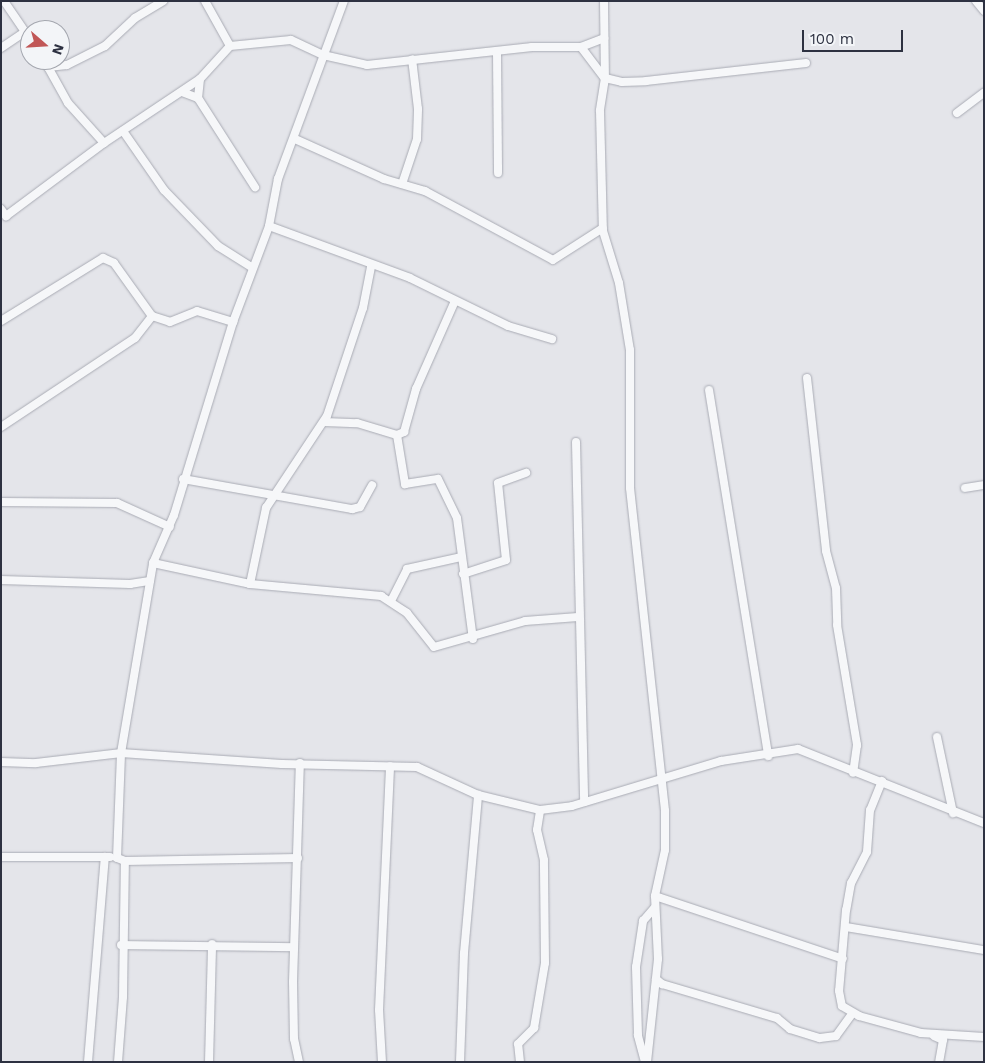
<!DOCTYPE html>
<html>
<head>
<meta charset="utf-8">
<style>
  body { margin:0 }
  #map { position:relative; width:985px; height:1063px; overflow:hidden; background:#e4e5ea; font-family:"Work Sans",sans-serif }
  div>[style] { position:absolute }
  .roads { filter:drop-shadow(0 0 1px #a9abb4) drop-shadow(0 0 1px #a9abb4) }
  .minor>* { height:8px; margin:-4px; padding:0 4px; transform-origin:4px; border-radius:4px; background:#f6f7f9 }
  span { translate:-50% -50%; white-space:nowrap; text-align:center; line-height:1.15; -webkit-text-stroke:4px #f3f5f8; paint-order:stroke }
  .frame { position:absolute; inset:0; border:2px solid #2d3141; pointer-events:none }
  .north { position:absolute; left:20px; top:20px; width:50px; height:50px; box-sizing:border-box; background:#f3f5f8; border:1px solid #a4a7af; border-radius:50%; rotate:109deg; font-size:14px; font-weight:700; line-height:20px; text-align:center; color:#2d3141 }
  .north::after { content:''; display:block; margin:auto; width:18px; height:22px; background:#c15757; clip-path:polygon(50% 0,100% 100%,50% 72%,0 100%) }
  .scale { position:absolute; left:802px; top:30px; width:101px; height:22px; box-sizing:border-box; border:2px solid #2d3141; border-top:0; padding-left:6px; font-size:15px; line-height:18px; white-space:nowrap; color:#2d3141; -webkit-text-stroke:4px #f3f5f8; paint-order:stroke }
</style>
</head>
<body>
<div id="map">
  <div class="roads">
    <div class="minor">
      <div style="left:4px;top:1px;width:46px;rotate:55.6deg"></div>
      <div style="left:205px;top:1px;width:51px;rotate:60.9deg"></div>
      <div style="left:604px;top:1px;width:77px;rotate:89.3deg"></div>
      <div style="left:605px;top:78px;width:33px;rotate:99deg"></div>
      <div style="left:600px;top:111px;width:120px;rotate:88.6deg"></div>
      <div style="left:603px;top:231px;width:54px;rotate:72.9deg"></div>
      <div style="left:619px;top:283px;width:68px;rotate:80.7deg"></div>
      <div style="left:630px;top:350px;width:138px;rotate:90deg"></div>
      <div style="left:630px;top:488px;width:325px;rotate:83.8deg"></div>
      <div style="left:665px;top:811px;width:39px;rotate:90deg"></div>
      <div style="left:665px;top:850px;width:47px;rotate:102.3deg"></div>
      <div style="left:655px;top:896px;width:63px;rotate:87.3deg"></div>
      <div style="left:658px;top:959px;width:104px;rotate:96.1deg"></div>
      <div style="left:976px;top:1px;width:13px;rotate:51deg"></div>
      <div style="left:581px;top:47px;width:40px;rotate:53deg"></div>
      <div style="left:1px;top:48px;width:29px;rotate:-34deg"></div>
      <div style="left:497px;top:53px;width:120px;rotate:89.5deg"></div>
      <div style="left:44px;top:60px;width:8px;rotate:60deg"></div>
      <div style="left:48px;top:67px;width:19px;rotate:-6deg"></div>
      <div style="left:67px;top:65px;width:42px;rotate:-26.6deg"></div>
      <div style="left:105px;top:46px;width:41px;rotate:-43deg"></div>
      <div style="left:135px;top:18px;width:33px;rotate:-31deg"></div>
      <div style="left:48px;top:67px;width:41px;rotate:60.9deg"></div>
      <div style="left:68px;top:103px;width:54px;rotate:48deg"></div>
      <div style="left:104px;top:143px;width:115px;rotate:-33.7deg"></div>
      <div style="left:200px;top:79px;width:45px;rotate:-47.7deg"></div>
      <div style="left:230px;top:46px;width:61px;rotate:-5.6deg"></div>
      <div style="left:291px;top:40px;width:35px;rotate:25deg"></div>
      <div style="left:323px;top:55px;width:45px;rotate:12.8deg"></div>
      <div style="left:367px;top:65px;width:166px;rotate:-6.2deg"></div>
      <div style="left:532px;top:47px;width:49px"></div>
      <div style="left:581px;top:47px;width:25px;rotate:-21deg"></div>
      <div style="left:605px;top:78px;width:17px;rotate:13deg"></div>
      <div style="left:622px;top:82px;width:24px;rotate:-2deg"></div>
      <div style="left:646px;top:81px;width:161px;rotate:-6.4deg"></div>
      <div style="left:182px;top:92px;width:17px;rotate:21deg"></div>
      <div style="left:198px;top:98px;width:106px;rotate:57.4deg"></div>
      <div style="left:198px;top:98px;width:19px;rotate:-84deg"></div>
      <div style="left:957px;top:113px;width:34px;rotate:-37deg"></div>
      <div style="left:123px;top:131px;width:72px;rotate:55.2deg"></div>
      <div style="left:164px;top:190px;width:78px;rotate:46deg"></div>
      <div style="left:218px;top:246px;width:41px;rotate:32.2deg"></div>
      <div style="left:295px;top:139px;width:98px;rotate:24.2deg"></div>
      <div style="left:384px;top:179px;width:43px;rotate:16.3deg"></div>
      <div style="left:425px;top:191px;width:145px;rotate:28.3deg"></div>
      <div style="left:553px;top:260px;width:59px;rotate:-32.6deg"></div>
      <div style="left:402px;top:184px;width:47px;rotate:-71.6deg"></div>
      <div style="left:417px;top:139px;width:30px;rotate:-88deg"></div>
      <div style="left:418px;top:109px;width:50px;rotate:-96.8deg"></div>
      <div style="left:1px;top:209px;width:9px;rotate:54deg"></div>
      <div style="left:6px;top:216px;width:122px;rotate:-36.7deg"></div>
      <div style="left:269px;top:226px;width:150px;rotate:20.2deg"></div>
      <div style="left:410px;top:278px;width:109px;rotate:26.1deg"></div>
      <div style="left:508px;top:326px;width:46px;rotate:16.5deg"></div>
      <div style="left:1px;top:321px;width:120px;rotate:-31.7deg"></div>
      <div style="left:103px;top:258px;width:12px;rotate:24deg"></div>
      <div style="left:114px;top:263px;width:65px;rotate:54.4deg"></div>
      <div style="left:807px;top:378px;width:174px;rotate:83.7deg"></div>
      <div style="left:826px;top:551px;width:38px;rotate:75deg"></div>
      <div style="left:836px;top:588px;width:37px;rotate:88deg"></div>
      <div style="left:837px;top:625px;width:122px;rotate:80.5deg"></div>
      <div style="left:857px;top:745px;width:28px;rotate:98deg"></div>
      <div style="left:709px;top:390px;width:371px;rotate:80.8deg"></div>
      <div style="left:324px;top:422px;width:33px;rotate:2deg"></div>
      <div style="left:357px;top:423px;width:42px;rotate:16.7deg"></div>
      <div style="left:397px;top:435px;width:8px;rotate:-23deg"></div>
      <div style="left:404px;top:432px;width:45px;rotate:-74.4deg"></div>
      <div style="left:416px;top:389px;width:96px;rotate:-66.1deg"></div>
      <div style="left:1px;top:427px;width:161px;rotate:-33.6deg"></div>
      <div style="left:135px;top:338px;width:28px;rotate:-52deg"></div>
      <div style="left:152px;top:316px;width:19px;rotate:18deg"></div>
      <div style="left:170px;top:322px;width:29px;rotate:-22deg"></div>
      <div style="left:197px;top:311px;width:38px;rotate:17deg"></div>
      <div style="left:397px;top:435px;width:50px;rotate:80.7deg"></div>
      <div style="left:405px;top:484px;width:33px;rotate:-9deg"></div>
      <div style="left:438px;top:479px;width:43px;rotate:64deg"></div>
      <div style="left:457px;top:518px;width:122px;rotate:82.5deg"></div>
      <div style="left:576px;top:442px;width:360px;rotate:88.7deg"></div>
      <div style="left:183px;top:479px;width:172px;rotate:10.1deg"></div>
      <div style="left:352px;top:509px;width:8px;rotate:-14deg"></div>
      <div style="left:360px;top:507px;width:25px;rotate:-61deg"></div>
      <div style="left:965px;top:488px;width:19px;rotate:-9deg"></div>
      <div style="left:1px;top:502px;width:116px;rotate:0.5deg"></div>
      <div style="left:117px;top:503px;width:58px;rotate:24.4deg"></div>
      <div style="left:153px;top:563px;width:99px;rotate:12.2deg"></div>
      <div style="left:250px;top:584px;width:132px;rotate:5.2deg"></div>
      <div style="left:381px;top:596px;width:31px;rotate:33deg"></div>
      <div style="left:407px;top:613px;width:43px;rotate:51.5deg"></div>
      <div style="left:434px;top:647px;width:95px;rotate:-15.9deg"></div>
      <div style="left:525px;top:621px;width:53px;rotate:-4.3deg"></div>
      <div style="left:463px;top:574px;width:45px;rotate:-18deg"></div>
      <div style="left:506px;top:560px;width:77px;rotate:-95.9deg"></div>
      <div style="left:498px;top:483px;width:30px;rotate:-20deg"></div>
      <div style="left:1px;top:580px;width:129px;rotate:1.8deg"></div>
      <div style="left:130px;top:584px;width:20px;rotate:-9deg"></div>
      <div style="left:250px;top:584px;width:78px;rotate:-78.1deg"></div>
      <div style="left:266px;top:508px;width:110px;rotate:-56.5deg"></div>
      <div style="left:327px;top:416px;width:114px;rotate:-71.6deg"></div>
      <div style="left:363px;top:308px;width:42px;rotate:-79deg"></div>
      <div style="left:391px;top:601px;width:36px;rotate:-63deg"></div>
      <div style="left:407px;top:569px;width:55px;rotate:-12.5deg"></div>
      <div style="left:937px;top:737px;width:78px;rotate:78.1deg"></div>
      <div style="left:1px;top:762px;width:35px;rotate:2deg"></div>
      <div style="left:36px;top:763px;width:86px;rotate:-6.7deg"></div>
      <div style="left:121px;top:753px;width:161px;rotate:3.9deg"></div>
      <div style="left:282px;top:764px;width:135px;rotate:1.3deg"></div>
      <div style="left:417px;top:767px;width:67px;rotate:24.7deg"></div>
      <div style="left:478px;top:795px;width:64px;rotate:13.6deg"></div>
      <div style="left:540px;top:810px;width:32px;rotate:-7deg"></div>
      <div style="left:572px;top:806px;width:156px;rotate:-16.8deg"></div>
      <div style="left:721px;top:761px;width:78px;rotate:-8.9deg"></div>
      <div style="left:798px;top:749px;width:200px;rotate:21.7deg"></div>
      <div style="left:882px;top:781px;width:31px;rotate:112deg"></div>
      <div style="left:870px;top:810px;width:42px;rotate:94.1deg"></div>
      <div style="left:867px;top:852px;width:35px;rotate:117deg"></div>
      <div style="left:851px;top:883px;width:27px;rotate:100deg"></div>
      <div style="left:846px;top:910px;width:81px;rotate:94.9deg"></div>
      <div style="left:839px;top:991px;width:15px;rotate:79deg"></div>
      <div style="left:842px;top:1006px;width:20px;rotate:30deg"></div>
      <div style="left:859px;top:1016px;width:64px;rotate:15.3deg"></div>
      <div style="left:921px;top:1033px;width:63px;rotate:3.6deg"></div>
      <div style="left:1px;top:857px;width:109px"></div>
      <div style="left:125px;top:861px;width:173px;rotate:-1deg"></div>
      <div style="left:655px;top:896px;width:198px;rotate:18.5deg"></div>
      <div style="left:846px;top:927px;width:140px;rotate:9.5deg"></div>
      <div style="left:121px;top:945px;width:173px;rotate:0.7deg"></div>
      <div style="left:656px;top:979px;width:8px;rotate:40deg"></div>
      <div style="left:662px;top:984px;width:120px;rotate:16.5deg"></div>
      <div style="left:777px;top:1018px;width:17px;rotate:40deg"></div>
      <div style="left:790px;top:1029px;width:31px;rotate:17deg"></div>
      <div style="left:820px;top:1038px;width:16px;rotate:-7deg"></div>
      <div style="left:836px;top:1036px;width:27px;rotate:-54deg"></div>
      <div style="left:934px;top:1036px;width:10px;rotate:24deg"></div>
      <div style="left:943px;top:1040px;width:22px;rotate:100deg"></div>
      <div style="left:88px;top:1062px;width:206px;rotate:-85.3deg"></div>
      <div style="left:118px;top:1062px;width:65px;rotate:-85.6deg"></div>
      <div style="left:123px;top:997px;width:136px;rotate:-89.2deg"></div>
      <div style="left:125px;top:861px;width:9px;rotate:-159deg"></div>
      <div style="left:117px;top:858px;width:105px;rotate:-87.8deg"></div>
      <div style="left:121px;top:753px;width:193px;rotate:-80.4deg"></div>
      <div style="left:153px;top:563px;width:52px;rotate:-66.4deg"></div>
      <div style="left:174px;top:515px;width:202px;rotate:-73deg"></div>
      <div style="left:233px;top:322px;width:103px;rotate:-69.4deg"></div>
      <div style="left:269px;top:226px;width:48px;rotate:-79.2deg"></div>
      <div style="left:278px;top:179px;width:190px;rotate:-69.7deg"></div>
      <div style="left:209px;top:1062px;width:118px;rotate:-88.5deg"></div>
      <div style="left:299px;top:1062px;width:24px;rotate:-102deg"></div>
      <div style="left:294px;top:1039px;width:57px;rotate:-91deg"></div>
      <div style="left:293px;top:982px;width:219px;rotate:-88.2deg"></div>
      <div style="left:382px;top:1062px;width:52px;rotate:-93.3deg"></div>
      <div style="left:379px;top:1010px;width:244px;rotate:-87.4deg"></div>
      <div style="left:460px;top:1062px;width:109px;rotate:-87.9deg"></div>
      <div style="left:464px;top:953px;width:159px;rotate:-84.9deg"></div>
      <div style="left:520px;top:1062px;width:18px;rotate:-96deg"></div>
      <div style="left:518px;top:1044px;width:23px;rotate:-45deg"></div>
      <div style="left:534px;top:1028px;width:66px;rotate:-80.4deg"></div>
      <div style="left:545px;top:963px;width:103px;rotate:-90.6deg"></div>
      <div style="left:544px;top:860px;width:31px;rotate:-103deg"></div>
      <div style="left:537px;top:830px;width:20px;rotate:-81deg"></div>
      <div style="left:645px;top:1062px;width:28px;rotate:-105deg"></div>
      <div style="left:638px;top:1035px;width:68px;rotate:-91.7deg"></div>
      <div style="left:636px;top:967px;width:47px;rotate:-81.3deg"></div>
      <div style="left:643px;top:921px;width:18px;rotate:-49deg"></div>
    </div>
  </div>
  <div class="frame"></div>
  <div class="north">N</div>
  <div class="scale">100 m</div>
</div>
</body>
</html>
